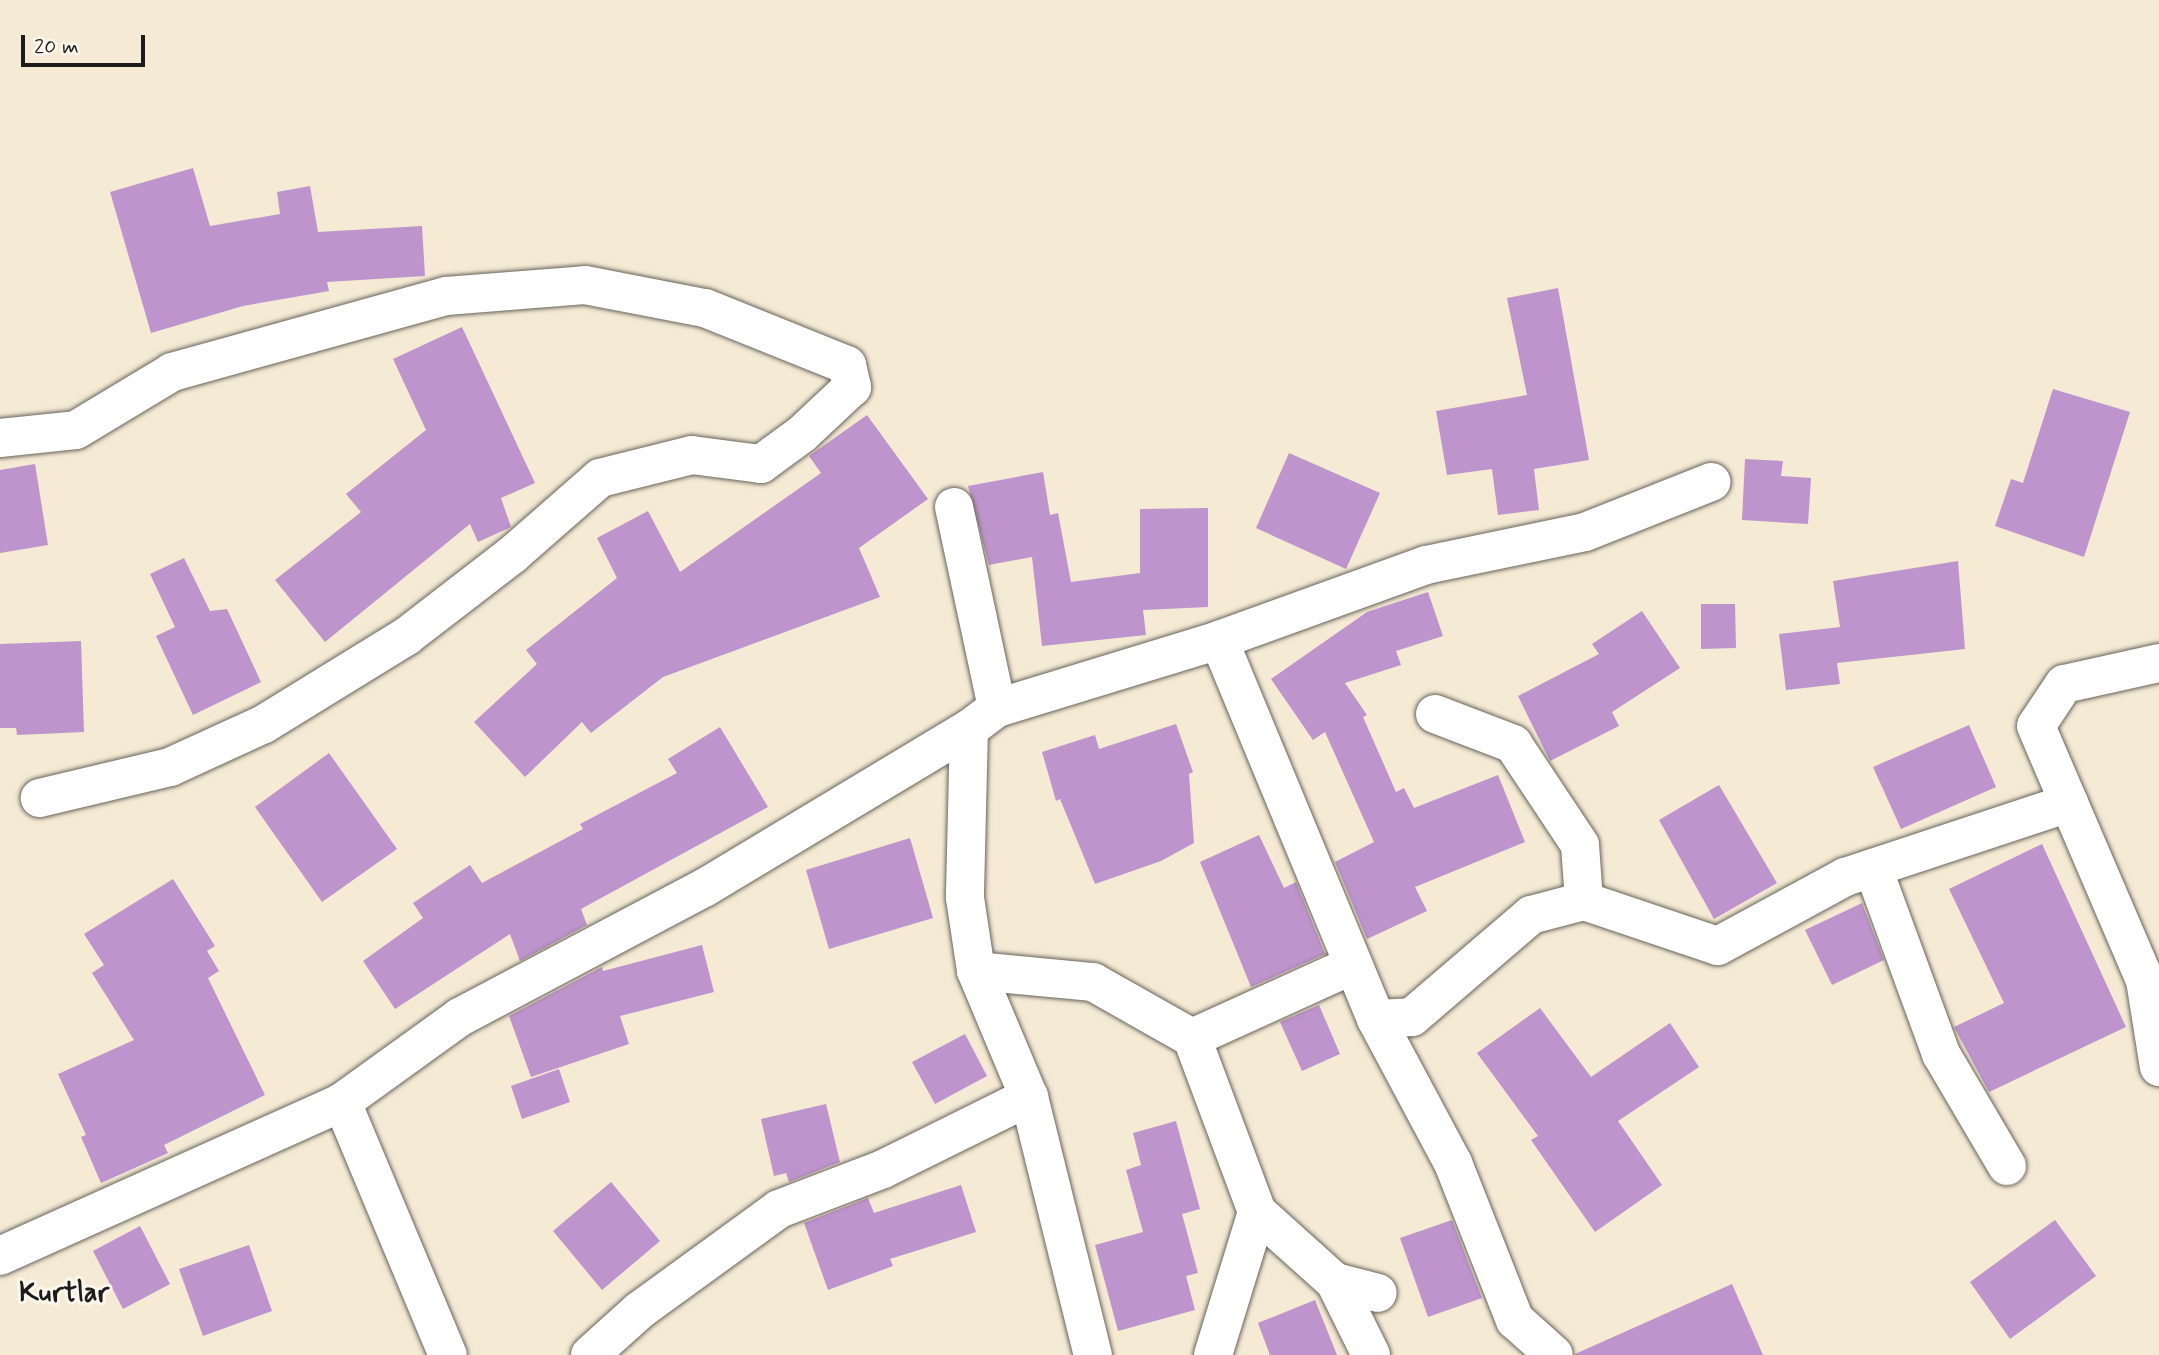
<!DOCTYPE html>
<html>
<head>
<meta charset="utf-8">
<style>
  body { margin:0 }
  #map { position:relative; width:2159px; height:1355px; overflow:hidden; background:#f5ead4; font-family:Mynerve,sans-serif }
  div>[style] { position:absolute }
  .building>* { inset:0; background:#be94cc }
  .roads { filter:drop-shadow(0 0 2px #68645c) drop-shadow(0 0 2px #68645c) }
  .minor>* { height:38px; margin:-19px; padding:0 19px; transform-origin:19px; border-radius:19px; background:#fff }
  span { translate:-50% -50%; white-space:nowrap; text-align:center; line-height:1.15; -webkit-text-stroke:6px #fbf7ec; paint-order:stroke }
  .quarter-label { font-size:28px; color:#1c1c1c; font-weight:700 }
  .scale { position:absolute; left:21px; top:35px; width:124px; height:32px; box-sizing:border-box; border:4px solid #1c1c1c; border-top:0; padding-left:9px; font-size:21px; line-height:24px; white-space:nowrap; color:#1c1c1c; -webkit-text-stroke:5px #fbf7ec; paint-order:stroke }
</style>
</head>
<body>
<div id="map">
  <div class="building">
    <div style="clip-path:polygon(193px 168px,210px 226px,280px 214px,277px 192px,310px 186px,318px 232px,422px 226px,425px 276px,327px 282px,329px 291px,243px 306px,151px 333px,110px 192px)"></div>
    <div style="clip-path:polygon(1558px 288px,1589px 460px,1534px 469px,1539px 510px,1498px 515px,1492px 469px,1447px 475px,1436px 411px,1527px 395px,1507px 298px)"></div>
    <div style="clip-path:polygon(462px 327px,535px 483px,501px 498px,511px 527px,478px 542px,470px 524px,325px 642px,275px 580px,361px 512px,346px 494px,426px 430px,393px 359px)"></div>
    <div style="clip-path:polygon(2053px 389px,2130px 412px,2084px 557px,1995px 526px,2011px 479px,2023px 483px)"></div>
    <div style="clip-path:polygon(867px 415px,928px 499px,859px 548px,880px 597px,663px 677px,591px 733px,582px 722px,525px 777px,474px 722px,537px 664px,526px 650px,617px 578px,597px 538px,648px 511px,680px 572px,821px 473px,809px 456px)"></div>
    <div style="clip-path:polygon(1289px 453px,1380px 493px,1346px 569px,1256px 528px)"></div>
    <div style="clip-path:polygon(1745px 459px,1783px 461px,1781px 476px,1811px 478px,1808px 524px,1742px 520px)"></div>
    <div style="clip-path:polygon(35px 464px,48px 545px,0 553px,0 470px)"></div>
    <div style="clip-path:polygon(1043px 472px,1050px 515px,1058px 513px,1071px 582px,1140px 573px,1140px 509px,1208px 508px,1208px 607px,1143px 610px,1146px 635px,1042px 646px,1032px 557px,989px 565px,968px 486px)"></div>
    <div style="clip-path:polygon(184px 558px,210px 611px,227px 609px,261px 682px,193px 715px,156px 636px,175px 627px,150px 574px)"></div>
    <div style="clip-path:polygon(1958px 561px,1965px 649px,1837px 663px,1840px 684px,1786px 690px,1779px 634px,1840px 627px,1833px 581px)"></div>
    <div style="clip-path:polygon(1428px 592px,1443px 636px,1396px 651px,1401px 665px,1345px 683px,1367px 715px,1363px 717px,1396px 792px,1404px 788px,1414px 808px,1498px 775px,1525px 842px,1415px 887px,1427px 911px,1367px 939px,1335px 862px,1374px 842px,1325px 732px,1313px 740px,1271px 679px,1367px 612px)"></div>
    <div style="clip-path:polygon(1701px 604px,1735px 604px,1736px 648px,1701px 649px)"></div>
    <div style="clip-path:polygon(1642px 611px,1680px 668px,1612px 712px,1619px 726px,1550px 761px,1518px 696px,1599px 654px,1592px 644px)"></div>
    <div style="clip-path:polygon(81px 641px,84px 732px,17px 735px,16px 728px,0 728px,0 644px)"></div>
    <div style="clip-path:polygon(1176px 724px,1193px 772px,1189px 774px,1194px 843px,1161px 861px,1095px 884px,1060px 799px,1056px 801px,1042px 752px,1095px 735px,1099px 749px)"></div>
    <div style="clip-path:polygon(1969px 725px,1996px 787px,1901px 829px,1873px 767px)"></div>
    <div style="clip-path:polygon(720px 727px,768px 807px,581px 909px,587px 925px,520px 961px,510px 934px,395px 1009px,363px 961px,423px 918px,413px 903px,470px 865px,482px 883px,583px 829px,580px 824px,677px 773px,668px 759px)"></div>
    <div style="clip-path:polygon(329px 753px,397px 849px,322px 902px,255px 807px)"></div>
    <div style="clip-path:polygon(1719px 785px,1777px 883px,1714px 919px,1659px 820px)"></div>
    <div style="clip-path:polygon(1259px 835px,1284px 888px,1296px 882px,1325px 954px,1251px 987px,1200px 862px)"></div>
    <div style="clip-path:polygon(910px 838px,933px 918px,829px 949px,806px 870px)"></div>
    <div style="clip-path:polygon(2042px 844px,2126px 1027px,1989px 1092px,1954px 1027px,2004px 1003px,1949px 889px)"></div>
    <div style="clip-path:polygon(173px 879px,215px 946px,207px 951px,219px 971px,208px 978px,265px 1095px,164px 1145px,168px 1153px,101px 1183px,81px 1137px,86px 1135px,58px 1074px,134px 1040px,92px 973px,104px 965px,84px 934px)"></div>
    <div style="clip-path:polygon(1862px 903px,1884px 960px,1832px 985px,1805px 930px)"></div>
    <div style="clip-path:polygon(702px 945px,714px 992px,620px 1016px,629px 1044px,531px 1077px,509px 1016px,602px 967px,603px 971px)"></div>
    <div style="clip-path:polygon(1319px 1005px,1340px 1054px,1302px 1071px,1280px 1022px)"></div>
    <div style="clip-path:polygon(1540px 1008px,1591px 1077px,1670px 1023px,1699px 1067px,1618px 1121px,1662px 1185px,1595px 1232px,1531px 1140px,1538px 1136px,1477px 1053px)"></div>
    <div style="clip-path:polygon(965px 1034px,987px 1076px,935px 1104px,912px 1062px)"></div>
    <div style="clip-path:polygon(559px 1069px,570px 1102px,522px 1119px,511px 1086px)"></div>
    <div style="clip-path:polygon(826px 1104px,840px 1162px,789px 1182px,786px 1173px,774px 1176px,761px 1119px)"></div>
    <div style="clip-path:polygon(1176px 1121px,1200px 1209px,1182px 1214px,1198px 1273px,1186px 1276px,1195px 1310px,1118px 1331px,1095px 1245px,1143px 1232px,1126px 1170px,1141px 1165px,1133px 1133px)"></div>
    <div style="clip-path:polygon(611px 1182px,660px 1241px,602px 1290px,553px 1231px)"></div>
    <div style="clip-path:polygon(961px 1185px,976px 1232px,890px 1259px,893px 1266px,828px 1290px,804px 1223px,868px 1198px,874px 1213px)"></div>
    <div style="clip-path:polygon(1452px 1220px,1482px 1298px,1428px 1317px,1400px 1238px)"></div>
    <div style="clip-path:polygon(2055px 1220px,2096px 1276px,2010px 1339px,1970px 1282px)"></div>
    <div style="clip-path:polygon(140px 1226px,170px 1284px,123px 1309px,93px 1251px)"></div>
    <div style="clip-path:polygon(249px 1245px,272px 1311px,203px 1336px,179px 1269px)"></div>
    <div style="clip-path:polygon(1732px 1284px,1763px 1355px,1575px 1355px,1575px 1354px)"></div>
    <div style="clip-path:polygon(1315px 1300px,1337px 1355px,1270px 1355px,1258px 1323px)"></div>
  </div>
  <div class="roads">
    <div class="minor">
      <div style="left:0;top:438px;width:76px;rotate:-6deg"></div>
      <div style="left:76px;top:430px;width:112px;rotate:-31.1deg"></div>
      <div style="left:172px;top:372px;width:284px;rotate:-15.5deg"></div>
      <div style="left:446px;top:296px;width:139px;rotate:-4.5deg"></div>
      <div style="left:585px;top:285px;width:122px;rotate:10.9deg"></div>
      <div style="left:705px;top:308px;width:153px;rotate:21.9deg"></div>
      <div style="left:847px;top:365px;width:23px;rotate:77deg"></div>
      <div style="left:852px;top:387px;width:69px;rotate:136.8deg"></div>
      <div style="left:802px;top:434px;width:51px;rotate:143.8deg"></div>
      <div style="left:761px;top:464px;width:70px;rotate:-172.6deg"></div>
      <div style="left:692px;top:455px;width:95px;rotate:166deg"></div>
      <div style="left:600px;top:478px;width:117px;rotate:138.8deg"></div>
      <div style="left:512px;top:555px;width:133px;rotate:142.4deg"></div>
      <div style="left:407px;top:636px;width:168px;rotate:148.4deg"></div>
      <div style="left:264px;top:724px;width:103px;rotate:155.4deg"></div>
      <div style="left:170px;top:767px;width:134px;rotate:166.6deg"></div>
      <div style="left:954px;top:507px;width:206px;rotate:77.9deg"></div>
      <div style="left:1219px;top:640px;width:410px;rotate:67.5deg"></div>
      <div style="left:1376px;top:1019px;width:36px;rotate:-3deg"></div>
      <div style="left:1412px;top:1017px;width:157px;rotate:-40.6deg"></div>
      <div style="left:1531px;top:915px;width:55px;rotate:-14.8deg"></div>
      <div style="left:1584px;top:901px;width:141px;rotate:18.6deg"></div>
      <div style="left:1718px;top:946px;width:145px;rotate:-28.5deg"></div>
      <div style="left:1845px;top:877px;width:236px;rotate:-18.3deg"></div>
      <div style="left:2159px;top:663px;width:97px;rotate:167.5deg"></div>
      <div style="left:2064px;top:684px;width:50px;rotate:123.7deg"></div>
      <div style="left:2036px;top:726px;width:276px;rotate:66.8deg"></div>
      <div style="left:2145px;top:980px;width:88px;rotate:80.9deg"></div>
      <div style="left:1435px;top:714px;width:84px;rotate:21deg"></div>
      <div style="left:1513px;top:744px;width:121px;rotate:56.4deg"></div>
      <div style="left:1580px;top:845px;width:56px;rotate:85.9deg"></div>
      <div style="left:969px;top:729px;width:169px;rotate:91.4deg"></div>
      <div style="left:965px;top:898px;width:74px;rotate:81.4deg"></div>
      <div style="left:976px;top:971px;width:137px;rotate:67.2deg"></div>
      <div style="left:1029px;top:1097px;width:266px;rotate:76.1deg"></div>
      <div style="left:1873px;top:868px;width:198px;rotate:69.9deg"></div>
      <div style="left:1941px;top:1054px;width:130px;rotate:59.5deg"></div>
      <div style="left:976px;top:971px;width:118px;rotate:5.4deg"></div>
      <div style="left:1093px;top:982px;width:114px;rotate:29.5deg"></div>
      <div style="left:1192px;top:1038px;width:186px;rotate:69.5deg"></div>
      <div style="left:1257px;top:1212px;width:105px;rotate:41.9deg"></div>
      <div style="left:1335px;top:1282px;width:81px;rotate:63.7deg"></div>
      <div style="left:1376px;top:1019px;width:163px;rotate:61.9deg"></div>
      <div style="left:1453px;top:1163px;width:169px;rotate:68.5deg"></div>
      <div style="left:1515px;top:1320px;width:52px;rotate:41.9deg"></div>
      <div style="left:1192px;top:1038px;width:177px;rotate:-24.4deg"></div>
      <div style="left:342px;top:1102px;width:274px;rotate:67.3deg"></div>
      <div style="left:0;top:1256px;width:375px;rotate:-24.2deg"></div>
      <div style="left:342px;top:1102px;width:145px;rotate:-35.8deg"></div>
      <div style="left:460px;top:1017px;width:276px;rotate:-27.9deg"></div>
      <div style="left:704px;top:888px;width:309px;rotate:-31deg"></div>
      <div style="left:969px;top:729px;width:35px;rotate:-37deg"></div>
      <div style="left:997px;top:708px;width:232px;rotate:-17deg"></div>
      <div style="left:1219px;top:640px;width:220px;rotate:-19.9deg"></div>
      <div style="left:1426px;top:565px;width:162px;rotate:-11.7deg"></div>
      <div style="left:1585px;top:532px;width:136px;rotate:-21.6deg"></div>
      <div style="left:1335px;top:1282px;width:44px;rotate:14.3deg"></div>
      <div style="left:590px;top:1355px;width:67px;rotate:-42deg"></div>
      <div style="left:640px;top:1310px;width:172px;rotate:-36deg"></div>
      <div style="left:779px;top:1209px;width:111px;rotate:-21deg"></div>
      <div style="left:883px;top:1169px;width:163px;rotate:-26.3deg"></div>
      <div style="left:1213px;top:1355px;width:150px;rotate:-72.9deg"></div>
    </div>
  </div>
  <div class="quarter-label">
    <span style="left:64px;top:1294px">Kurtlar</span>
  </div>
  <div class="scale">20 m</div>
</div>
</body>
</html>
